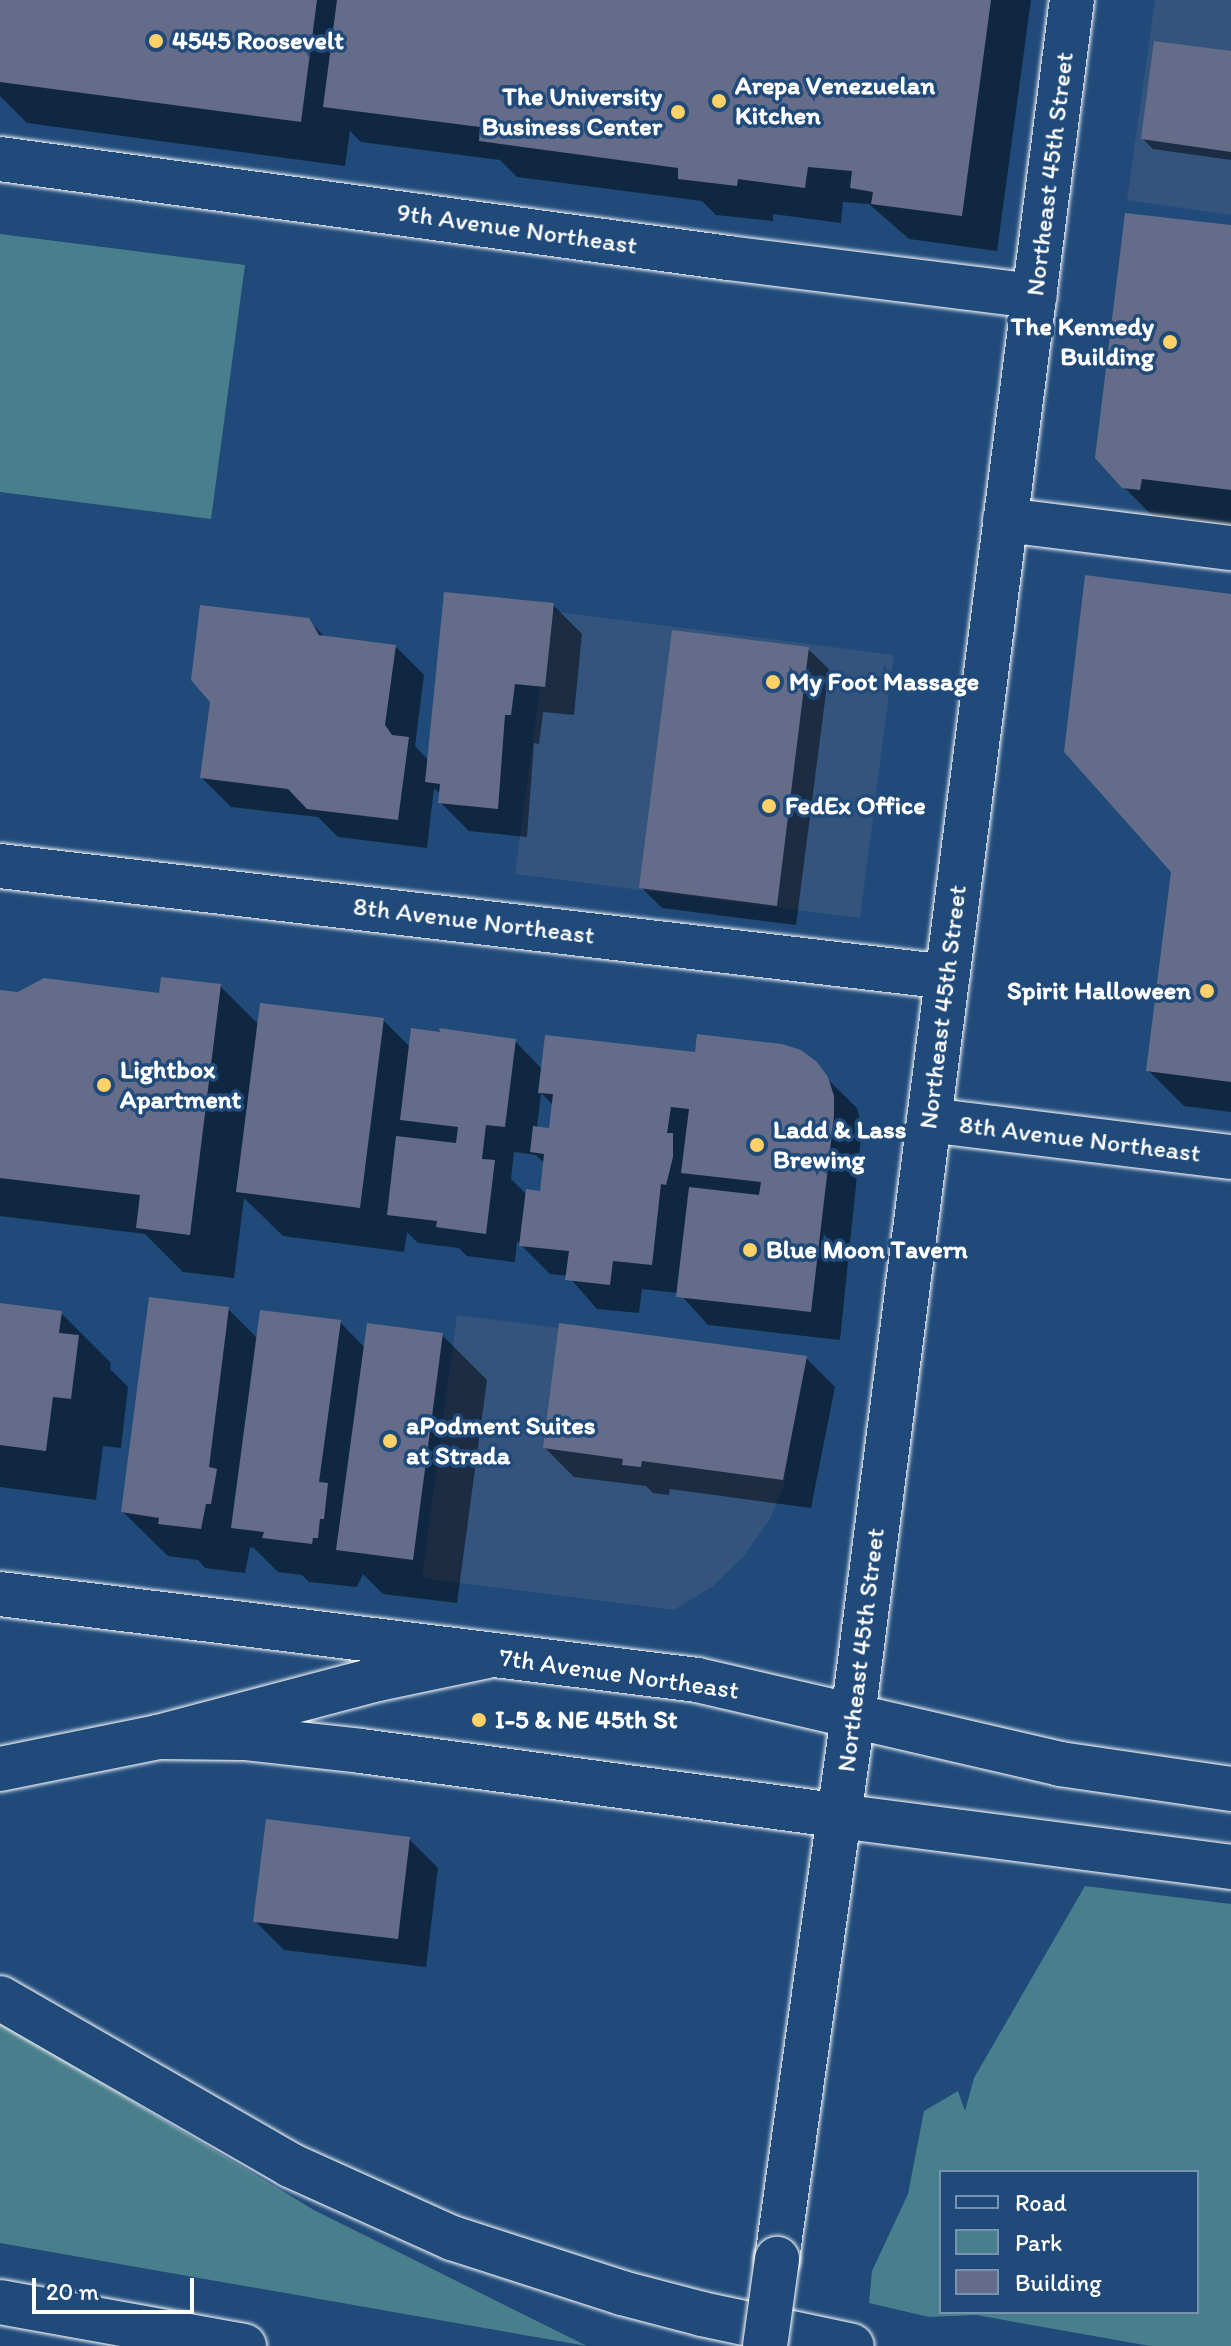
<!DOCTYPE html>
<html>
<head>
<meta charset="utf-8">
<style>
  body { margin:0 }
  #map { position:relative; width:1231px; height:2346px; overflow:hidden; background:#1f4a7a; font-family:Itim,sans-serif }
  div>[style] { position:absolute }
  .built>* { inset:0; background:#34547e }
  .green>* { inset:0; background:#497e8c }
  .shadow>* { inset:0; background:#0007 }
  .building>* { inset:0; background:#656c89 }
  .roads { filter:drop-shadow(0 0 2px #fff) drop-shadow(0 0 2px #fff) }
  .street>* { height:44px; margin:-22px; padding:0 22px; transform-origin:22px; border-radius:22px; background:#1f4a7a }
  .secondary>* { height:44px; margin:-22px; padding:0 22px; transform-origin:22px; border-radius:22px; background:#1f4a7a }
  .highway>* { height:44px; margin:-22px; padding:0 22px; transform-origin:22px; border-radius:22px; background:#1f4a7a }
  .bridges { filter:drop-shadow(0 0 2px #fff) drop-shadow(0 0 2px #fff) }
  .secondary-bridge>* { height:44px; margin:-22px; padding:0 22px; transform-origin:22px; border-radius:22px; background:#1f4a7a }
  .dots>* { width:22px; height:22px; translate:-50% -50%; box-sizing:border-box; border:4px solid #1f4a7a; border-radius:50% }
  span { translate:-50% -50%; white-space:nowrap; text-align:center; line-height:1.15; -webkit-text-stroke:7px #1f4a7a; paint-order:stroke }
  .poi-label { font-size:26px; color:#fff; font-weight:700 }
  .left { translate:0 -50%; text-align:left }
  .right { translate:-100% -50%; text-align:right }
  .street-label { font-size:26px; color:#fff }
  .legend { position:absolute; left:939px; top:2170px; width:260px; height:144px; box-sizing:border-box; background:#1f4a7a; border:2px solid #7992af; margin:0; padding:10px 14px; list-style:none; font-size:24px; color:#fff }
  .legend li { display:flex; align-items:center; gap:16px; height:40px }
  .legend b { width:40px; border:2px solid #7992af }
  .scale { position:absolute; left:32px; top:2278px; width:162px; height:36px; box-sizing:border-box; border:4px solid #fff; border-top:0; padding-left:10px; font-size:24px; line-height:28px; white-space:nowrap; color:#fff; -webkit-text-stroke:6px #1f4a7a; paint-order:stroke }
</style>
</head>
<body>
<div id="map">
  <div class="built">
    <div style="clip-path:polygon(1155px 0,1231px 0,1231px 215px,1127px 200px)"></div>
    <div style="clip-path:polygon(550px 611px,894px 655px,860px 918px,515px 874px)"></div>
    <div style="clip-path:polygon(457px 1315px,801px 1359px,785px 1482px,770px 1519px,743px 1557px,713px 1586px,674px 1610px,422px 1578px)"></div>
  </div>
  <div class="green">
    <div style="clip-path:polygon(0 234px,245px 265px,211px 519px,0 492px)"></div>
    <div style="clip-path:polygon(evenodd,1085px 1886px,1231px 1904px,1231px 2346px,1150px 2346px,976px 2315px,929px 2317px,869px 2303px,872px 2271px,908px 2194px,924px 2111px,958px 2091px,965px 2111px,974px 2078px,1085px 1886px,941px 2172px,1197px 2172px,1197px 2312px,941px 2312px,941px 2172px)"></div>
    <div style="clip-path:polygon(0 2022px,314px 2210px,587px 2346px,0 2243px)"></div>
  </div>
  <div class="shadow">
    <div style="clip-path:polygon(0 0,1031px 0,997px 251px,909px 239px,869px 204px,843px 202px,841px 223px,773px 214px,773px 221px,716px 215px,702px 201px,517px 177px,500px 160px,361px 142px,350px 131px,345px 166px,27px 123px,0 96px)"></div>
    <div style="clip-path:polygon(1231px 54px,1231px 160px,1153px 149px,1143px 139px)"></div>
    <div style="clip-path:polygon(1231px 227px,1231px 528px,1168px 532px,1123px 486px)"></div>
    <div style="clip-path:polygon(1231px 596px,1231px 1112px,1184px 1106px,1148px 1070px)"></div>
    <div style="clip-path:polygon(553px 605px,582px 634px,574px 715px,543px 712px,539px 744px,534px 743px,527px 837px,469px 831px,440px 802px,441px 795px,434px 788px,427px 848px,338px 837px,318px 817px,231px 807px,202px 778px,308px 620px,326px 638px,395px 646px,424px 675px,415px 746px,429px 761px)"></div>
    <div style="clip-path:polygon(808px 649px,829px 669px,796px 925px,662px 908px,641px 887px)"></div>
    <div style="clip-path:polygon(evenodd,220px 986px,259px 1025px,383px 1020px,411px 1048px,515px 1041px,543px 1070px,696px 1054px,800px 1052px,857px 1108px,862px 1127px,840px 1340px,708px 1325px,679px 1293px,642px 1289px,639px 1313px,597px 1309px,568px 1276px,550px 1274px,517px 1241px,515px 1262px,467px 1256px,459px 1248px,418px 1243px,407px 1232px,404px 1252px,283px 1236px,244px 1198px,234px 1278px,183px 1272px,145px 1234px,0 1216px,0 992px,161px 995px,220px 986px,541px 1093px,553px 1105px,550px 1130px,537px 1128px,541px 1093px,220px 986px,514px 1152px,536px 1155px,545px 1164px,542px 1193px,527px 1195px,511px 1179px,514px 1152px)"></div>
    <div style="clip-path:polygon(0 1305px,61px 1313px,111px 1363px,110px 1369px,128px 1387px,121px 1448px,103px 1446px,96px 1500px,0 1487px)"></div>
    <div style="clip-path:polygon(228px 1309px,258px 1339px,340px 1322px,365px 1348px,442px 1335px,487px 1380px,457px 1603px,383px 1594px,363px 1574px,357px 1587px,309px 1582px,302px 1575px,278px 1572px,254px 1548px,250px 1547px,245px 1573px,205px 1568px,198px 1560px,168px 1556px,123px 1512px)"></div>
    <div style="clip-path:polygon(806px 1358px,835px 1387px,811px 1508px,670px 1489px,669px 1495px,653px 1493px,646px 1486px,574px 1477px,545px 1448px)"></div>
    <div style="clip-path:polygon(409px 1839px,438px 1868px,426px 1967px,284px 1950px,255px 1921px)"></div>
  </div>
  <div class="building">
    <div style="clip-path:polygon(0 0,317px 0,301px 122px,0 82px)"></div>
    <div style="clip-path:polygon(337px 0,991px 0,962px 216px,871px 204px,873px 192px,850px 188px,852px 171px,808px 167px,805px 188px,738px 179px,737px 186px,678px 179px,678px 168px,479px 141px,480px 127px,323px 107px)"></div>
    <div style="clip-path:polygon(1154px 41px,1231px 51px,1231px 152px,1141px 139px)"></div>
    <div style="clip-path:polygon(1125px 213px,1231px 225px,1231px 490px,1142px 479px,1140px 490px,1122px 488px,1095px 458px)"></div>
    <div style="clip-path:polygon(1085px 575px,1231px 594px,1231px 1082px,1146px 1071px,1171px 872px,1064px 752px)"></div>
    <div style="clip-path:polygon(444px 592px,554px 603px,545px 687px,515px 684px,511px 715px,505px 715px,498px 809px,438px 803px,440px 784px,425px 782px)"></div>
    <div style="clip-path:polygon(200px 605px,309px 618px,319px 635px,396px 645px,385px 725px,392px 735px,409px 737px,398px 820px,307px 809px,288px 789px,200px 778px,210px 702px,191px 680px)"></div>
    <div style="clip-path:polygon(672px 630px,809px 647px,777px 906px,639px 888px)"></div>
    <div style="clip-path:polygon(161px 977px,221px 984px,190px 1235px,136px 1228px,140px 1195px,0 1178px,0 990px,18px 992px,44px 978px,159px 993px)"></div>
    <div style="clip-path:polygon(260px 1003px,384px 1018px,360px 1208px,236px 1192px)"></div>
    <div style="clip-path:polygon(411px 1028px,440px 1032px,439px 1028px,516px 1039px,505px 1127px,486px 1125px,482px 1159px,495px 1160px,486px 1234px,436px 1227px,437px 1221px,387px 1215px,396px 1136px,456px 1143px,458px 1127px,400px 1120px)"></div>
    <div style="clip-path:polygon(697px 1034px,782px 1044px,801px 1050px,817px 1062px,828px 1077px,834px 1096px,834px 1116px,811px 1312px,676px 1297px,689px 1187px,759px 1195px,761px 1182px,681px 1173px,689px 1109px,671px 1107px,667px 1133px,673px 1133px,673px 1157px,666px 1185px,661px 1184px,652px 1265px,613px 1261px,610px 1285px,565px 1280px,569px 1251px,519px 1246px,526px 1189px,540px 1191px,544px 1154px,530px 1152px,533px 1126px,549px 1128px,553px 1094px,538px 1093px,545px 1035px,695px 1052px)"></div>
    <div style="clip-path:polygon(149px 1297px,229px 1307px,209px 1467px,217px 1469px,211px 1504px,206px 1504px,201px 1529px,158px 1524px,159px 1518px,121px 1512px)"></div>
    <div style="clip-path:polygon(0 1303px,62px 1311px,59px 1333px,79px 1335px,71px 1399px,53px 1397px,46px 1451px,0 1445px)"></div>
    <div style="clip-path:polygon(260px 1310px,341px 1320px,319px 1482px,328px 1483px,324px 1519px,320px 1519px,318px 1538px,313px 1538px,312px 1544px,262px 1538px,264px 1532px,231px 1528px)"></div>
    <div style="clip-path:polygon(367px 1323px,443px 1333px,413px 1560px,336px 1550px)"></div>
    <div style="clip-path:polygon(559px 1323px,807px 1356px,783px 1480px,642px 1461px,641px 1467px,622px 1465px,623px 1459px,543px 1448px)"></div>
    <div style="clip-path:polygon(266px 1819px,410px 1837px,398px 1939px,253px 1922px)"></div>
  </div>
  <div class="roads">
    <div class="street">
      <div style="left:0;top:159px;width:735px;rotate:7.74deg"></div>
      <div style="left:728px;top:258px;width:309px;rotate:7.1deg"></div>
      <div style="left:1005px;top:520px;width:228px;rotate:7.1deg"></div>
      <div style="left:0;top:866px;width:954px;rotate:6.68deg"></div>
      <div style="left:929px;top:1120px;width:304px;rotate:7deg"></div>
    </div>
    <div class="secondary">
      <div style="left:0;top:1594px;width:702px;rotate:7.03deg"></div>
      <div style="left:697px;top:1680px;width:373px;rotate:13deg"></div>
      <div style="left:1060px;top:1764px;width:173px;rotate:8.3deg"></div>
      <div style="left:839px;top:1816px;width:395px;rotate:7.4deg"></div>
      <div style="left:777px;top:2259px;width:548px;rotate:-82.03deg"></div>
      <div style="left:853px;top:1716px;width:1730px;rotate:-82.73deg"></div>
    </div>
    <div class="highway">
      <div style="left:158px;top:1737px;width:86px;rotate:0.7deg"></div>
      <div style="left:244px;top:1738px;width:118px;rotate:6.3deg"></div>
      <div style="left:361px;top:1751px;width:482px;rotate:7.7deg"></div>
      <div style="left:0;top:1769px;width:161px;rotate:-11.4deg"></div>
      <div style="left:158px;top:1737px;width:228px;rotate:-14.8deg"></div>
      <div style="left:378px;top:1679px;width:111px;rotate:-11.9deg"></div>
      <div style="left:0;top:1998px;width:335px;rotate:29.9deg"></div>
      <div style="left:290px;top:2165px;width:178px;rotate:24.3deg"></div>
      <div style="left:452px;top:2238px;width:179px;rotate:17.9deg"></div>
      <div style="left:622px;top:2293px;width:83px;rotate:14.7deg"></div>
      <div style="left:702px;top:2314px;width:153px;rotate:12deg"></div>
      <div style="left:0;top:2302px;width:248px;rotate:10.2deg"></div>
    </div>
  </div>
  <div class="bridges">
    <div class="secondary-bridge">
      <div style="left:765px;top:2346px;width:88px;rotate:-82.1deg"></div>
    </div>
  </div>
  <div class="dots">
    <div style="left:156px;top:41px;background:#ffd166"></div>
    <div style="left:719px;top:101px;background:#ffd166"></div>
    <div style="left:678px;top:112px;background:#ffd166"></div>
    <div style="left:1170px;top:342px;background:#ffd166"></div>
    <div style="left:773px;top:682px;background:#ffd166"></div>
    <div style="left:769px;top:806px;background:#ffd166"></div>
    <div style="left:1207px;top:991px;background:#ffd166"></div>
    <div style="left:104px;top:1085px;background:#ffd166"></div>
    <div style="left:757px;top:1145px;background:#ffd166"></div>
    <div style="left:750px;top:1250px;background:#ffd166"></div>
    <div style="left:390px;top:1441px;background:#ffd166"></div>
    <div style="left:479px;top:1720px;background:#ffd166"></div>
  </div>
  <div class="poi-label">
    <span class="left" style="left:172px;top:41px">4545 Roosevelt</span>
    <span class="left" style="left:735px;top:101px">Arepa Venezuelan<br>Kitchen</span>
    <span class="right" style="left:662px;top:112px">The University<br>Business Center</span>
    <span class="right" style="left:1154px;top:342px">The Kennedy<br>Building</span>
    <span class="left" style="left:789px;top:682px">My Foot Massage</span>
    <span class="left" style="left:785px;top:806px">FedEx Office</span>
    <span class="right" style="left:1191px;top:991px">Spirit Halloween</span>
    <span class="left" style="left:120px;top:1085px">Lightbox<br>Apartment</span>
    <span class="left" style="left:773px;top:1145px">Ladd &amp; Lass<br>Brewing</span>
    <span class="left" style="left:766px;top:1250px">Blue Moon Tavern</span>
    <span class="left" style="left:406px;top:1441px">aPodment Suites<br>at Strada</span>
    <span class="left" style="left:495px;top:1720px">I-5 &amp; NE 45th St</span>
  </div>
  <div class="street-label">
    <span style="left:1050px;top:174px;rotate:-83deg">Northeast 45th Street</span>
    <span style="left:517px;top:229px;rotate:8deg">9th Avenue Northeast</span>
    <span style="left:474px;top:921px;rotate:7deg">8th Avenue Northeast</span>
    <span style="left:943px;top:1007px;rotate:-83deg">Northeast 45th Street</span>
    <span style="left:1080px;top:1139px;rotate:7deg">8th Avenue Northeast</span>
    <span style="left:861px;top:1650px;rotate:-83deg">Northeast 45th Street</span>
    <span style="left:619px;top:1674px;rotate:8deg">7th Avenue Northeast</span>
  </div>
  <ul class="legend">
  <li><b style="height:10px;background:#1f4a7a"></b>Road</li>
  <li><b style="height:22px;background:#497e8c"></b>Park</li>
  <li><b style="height:22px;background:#656c89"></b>Building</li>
  </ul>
  <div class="scale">20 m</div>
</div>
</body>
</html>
